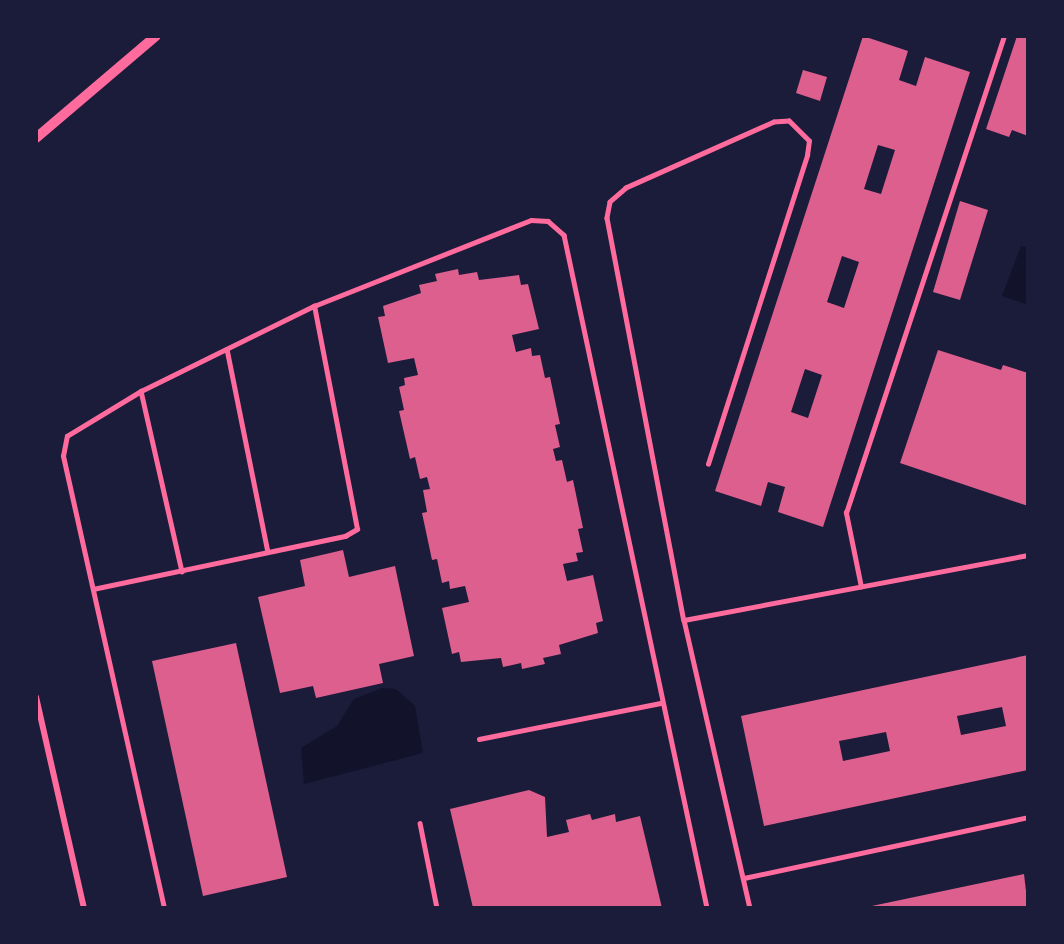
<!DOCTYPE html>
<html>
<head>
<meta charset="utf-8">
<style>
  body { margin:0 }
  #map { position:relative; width:1064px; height:944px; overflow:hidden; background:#1b1b3a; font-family:"DM Sans",sans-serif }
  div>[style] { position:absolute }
  .water>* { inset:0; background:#12122b }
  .building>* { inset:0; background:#dd5f8e }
  .service>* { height:4.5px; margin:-2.25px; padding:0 2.25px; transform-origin:2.25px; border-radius:2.25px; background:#ff6b9d }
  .minor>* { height:6px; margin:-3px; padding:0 3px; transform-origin:3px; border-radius:3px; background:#ff6b9d }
  .tertiary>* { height:10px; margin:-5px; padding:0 5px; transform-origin:5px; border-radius:5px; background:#ff6b9d }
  span { translate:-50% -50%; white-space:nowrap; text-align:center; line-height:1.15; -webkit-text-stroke:5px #1b1b3a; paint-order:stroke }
  .frame { position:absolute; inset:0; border:38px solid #1b1b3a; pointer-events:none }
</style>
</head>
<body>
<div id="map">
  <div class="water">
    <div style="clip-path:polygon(1021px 246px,1028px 248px,1028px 305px,1002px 296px)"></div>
    <div style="clip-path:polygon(382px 688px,396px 689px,415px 706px,423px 753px,304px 784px,301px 748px,337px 726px,354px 699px)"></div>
  </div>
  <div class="building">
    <div style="clip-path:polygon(evenodd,863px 36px,908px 51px,899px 80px,916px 86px,925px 57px,970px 72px,823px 527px,778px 512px,785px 487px,768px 482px,761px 506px,715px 491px,863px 36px,878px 145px,895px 150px,881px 194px,864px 189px,878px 145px,863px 36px,842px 256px,859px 262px,844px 308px,827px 302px,842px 256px,863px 36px,805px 369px,822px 375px,808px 418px,791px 412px,805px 369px)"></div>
    <div style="clip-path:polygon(1017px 36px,1028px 36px,1028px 136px,1012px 130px,1009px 137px,986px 129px)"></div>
    <div style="clip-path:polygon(803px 70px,827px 77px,820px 101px,796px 93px)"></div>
    <div style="clip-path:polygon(960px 201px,988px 210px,960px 300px,933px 292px)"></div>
    <div style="clip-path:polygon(458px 269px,459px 275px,477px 272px,479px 280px,519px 275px,521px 285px,528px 284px,539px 329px,512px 335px,516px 352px,531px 348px,532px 356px,540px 355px,545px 378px,550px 377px,560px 424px,555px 425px,560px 447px,553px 449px,556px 461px,562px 460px,567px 482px,573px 480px,583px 528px,578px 529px,583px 552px,576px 553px,578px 561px,563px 564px,567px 581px,593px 575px,603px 621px,596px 623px,598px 633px,559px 645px,561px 654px,543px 658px,545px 664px,522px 669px,521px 663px,503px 667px,501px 658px,461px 662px,459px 652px,452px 654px,442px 608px,469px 602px,465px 586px,450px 589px,449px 581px,442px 583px,437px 559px,432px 560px,422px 513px,427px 512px,423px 490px,430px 489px,427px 477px,420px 479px,415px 457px,410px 459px,399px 411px,404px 410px,399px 387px,405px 385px,404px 378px,418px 375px,414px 358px,388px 363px,378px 317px,385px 316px,383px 306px,421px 293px,419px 285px,437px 281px,435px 274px)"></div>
    <div style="clip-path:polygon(938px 350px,1001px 370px,1003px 365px,1028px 373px,1028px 506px,900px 463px)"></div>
    <div style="clip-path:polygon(343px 550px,349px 577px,395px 566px,414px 656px,379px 664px,383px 683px,316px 698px,313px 686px,280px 693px,258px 597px,305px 586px,300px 560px)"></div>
    <div style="clip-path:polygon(236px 643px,287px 877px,203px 896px,152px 661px)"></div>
    <div style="clip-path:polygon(evenodd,1028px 655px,1028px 770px,764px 826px,741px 716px,1028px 655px,1002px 707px,1006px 726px,961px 735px,957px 716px,1002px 707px,1028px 655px,886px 732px,890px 751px,843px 761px,839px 741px,886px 732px)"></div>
    <div style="clip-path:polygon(529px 790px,545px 797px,547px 837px,569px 832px,566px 820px,590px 814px,592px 820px,615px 814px,616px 822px,640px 816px,662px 908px,473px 908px,450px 809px)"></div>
    <div style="clip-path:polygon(1024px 874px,1028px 908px,867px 908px,867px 907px)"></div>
  </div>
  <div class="service">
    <div style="left:227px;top:349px;width:207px;rotate:78.6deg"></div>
    <div style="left:141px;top:391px;width:185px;rotate:77.2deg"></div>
    <div style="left:708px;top:464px;width:324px;rotate:-72.2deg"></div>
    <div style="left:807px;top:155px;width:14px;rotate:-82deg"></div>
    <div style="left:809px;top:141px;width:28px;rotate:-135deg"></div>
    <div style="left:789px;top:121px;width:15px;rotate:176deg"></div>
    <div style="left:774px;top:122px;width:162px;rotate:156deg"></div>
    <div style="left:626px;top:188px;width:21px;rotate:139deg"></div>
    <div style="left:610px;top:202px;width:16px;rotate:101deg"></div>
    <div style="left:607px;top:218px;width:409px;rotate:79.2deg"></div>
    <div style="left:684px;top:620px;width:350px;rotate:-10.7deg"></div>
    <div style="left:861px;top:587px;width:76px;rotate:-101.5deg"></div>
    <div style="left:846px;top:513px;width:502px;rotate:-71.67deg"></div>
    <div style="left:93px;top:589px;width:258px;rotate:-11.9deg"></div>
    <div style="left:345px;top:536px;width:14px;rotate:-30deg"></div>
    <div style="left:357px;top:529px;width:227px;rotate:-100.9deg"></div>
    <div style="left:684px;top:620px;width:295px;rotate:77.1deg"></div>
    <div style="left:479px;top:739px;width:186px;rotate:-11.2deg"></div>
    <div style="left:420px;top:823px;width:87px;rotate:78.7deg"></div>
    <div style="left:744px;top:878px;width:290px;rotate:-12.1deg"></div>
    <div style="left:164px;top:908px;width:463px;rotate:-102.6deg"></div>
    <div style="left:63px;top:456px;width:20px;rotate:-79deg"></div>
    <div style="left:67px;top:436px;width:87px;rotate:-31.3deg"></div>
    <div style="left:141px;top:391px;width:193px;rotate:-26.2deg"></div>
    <div style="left:314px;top:306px;width:233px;rotate:-21.6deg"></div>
    <div style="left:531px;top:220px;width:17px;rotate:3deg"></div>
    <div style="left:548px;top:221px;width:21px;rotate:41deg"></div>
    <div style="left:564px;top:235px;width:688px;rotate:78deg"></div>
  </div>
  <div class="minor">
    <div style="left:36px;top:697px;width:216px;rotate:77.2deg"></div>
  </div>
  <div class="tertiary">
    <div style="left:36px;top:138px;width:157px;rotate:-40.4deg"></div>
  </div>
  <div class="frame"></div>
</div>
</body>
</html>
